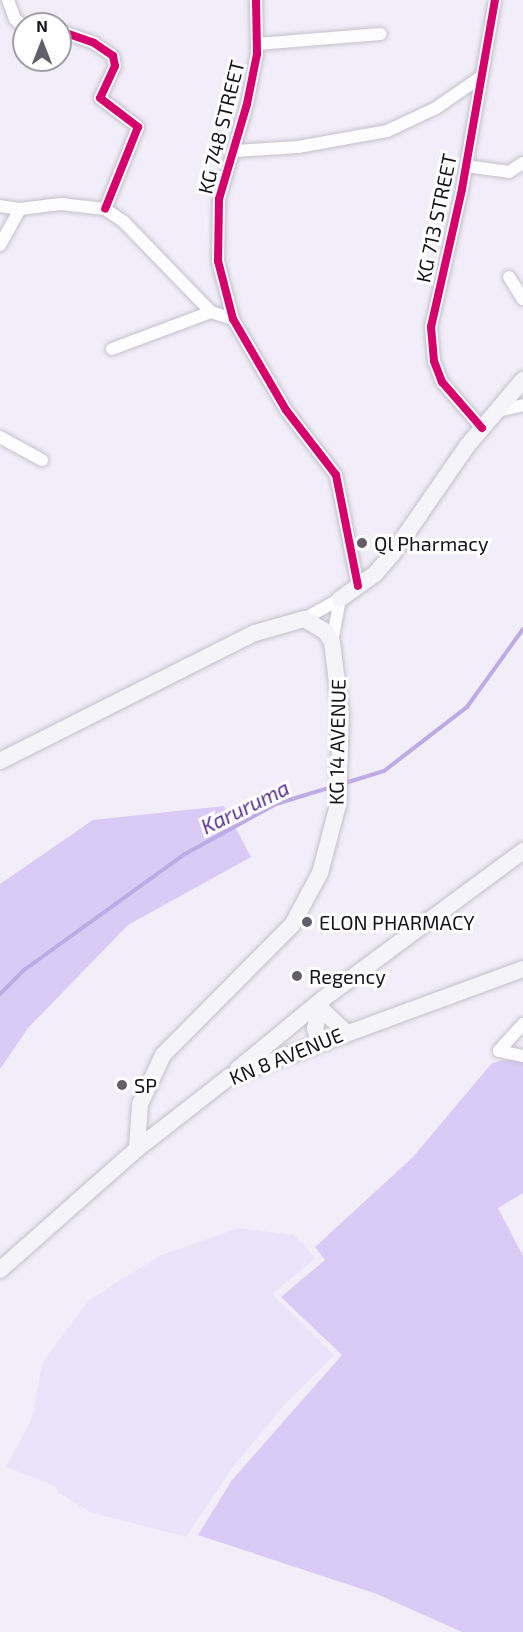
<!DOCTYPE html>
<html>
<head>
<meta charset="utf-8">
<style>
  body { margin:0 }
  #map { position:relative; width:523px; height:1632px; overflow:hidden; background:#f1eef9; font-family:"Exo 2",sans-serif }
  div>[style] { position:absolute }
  .built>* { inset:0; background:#eae4fb }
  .green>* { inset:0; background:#d9cbf6 }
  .stream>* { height:4px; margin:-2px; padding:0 2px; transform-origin:2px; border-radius:2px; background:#beaae4 }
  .roads { filter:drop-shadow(0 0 2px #c3c0cb) drop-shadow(0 0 2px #c3c0cb) }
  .street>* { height:12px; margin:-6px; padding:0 6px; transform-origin:6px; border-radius:6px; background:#fdfcfe }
  .secondary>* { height:16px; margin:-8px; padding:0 8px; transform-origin:8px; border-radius:8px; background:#f5f4f9 }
  .cycleway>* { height:8px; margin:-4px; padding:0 4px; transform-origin:4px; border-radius:4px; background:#d6006c }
  .dots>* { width:16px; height:16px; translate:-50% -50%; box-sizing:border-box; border:3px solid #fff; border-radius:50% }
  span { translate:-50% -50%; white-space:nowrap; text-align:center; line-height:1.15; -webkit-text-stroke:6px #fff; paint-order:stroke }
  .street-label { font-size:20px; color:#15121d }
  .poi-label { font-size:20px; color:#15121d }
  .left { translate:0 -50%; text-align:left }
  .water-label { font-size:21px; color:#58318d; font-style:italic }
  .north { position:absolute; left:12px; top:12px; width:60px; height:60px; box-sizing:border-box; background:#fff; border:2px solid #a1a0a5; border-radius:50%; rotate:0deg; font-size:16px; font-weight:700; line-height:24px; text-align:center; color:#15121d }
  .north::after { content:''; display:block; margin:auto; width:21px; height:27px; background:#625f6a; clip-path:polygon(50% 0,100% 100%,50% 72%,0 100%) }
</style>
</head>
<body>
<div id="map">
  <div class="built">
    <div style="clip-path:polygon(239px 1228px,294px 1235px,316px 1258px,272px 1294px,334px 1355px,285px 1404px,233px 1467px,186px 1537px,90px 1512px,59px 1493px,55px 1486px,6px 1467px,32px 1418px,42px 1363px,89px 1300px,161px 1255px)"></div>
  </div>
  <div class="green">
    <div style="clip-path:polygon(224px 806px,251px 857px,128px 925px,28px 1028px,0 1069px,0 884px,93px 820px)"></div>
    <div style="clip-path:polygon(503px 1060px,523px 1061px,523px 1193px,498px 1208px,523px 1256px,523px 1632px,462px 1632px,377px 1594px,198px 1535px,232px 1480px,342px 1355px,281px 1297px,325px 1260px,315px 1247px,413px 1157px,492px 1063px)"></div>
  </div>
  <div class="stream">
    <div style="left:345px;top:783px;width:41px;rotate:-17.1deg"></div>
    <div style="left:384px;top:771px;width:105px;rotate:-37.6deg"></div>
    <div style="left:467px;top:707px;width:96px;rotate:-54.3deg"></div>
    <div style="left:0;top:994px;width:34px;rotate:-45deg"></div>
    <div style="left:24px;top:970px;width:198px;rotate:-35.8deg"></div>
    <div style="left:185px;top:854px;width:104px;rotate:-28.8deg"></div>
    <div style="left:276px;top:804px;width:62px;rotate:-17deg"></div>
  </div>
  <div class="roads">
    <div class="street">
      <div style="left:8px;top:0;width:20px;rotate:70deg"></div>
      <div style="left:15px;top:19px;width:12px;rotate:42deg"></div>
      <div style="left:256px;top:0;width:54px;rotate:88.9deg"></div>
      <div style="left:257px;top:54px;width:51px;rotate:101.3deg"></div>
      <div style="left:247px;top:104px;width:99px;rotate:106.4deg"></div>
      <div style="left:219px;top:199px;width:62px;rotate:90.9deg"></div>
      <div style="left:218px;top:261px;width:60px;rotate:75.5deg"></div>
      <div style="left:233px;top:319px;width:105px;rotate:59.8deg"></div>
      <div style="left:286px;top:410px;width:82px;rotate:52.4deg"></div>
      <div style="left:336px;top:475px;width:113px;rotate:78.8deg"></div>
      <div style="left:60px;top:31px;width:36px;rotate:19deg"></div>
      <div style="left:94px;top:43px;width:23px;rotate:34deg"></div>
      <div style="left:113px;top:56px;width:10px;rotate:79deg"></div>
      <div style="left:115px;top:66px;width:35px;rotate:115deg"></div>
      <div style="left:100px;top:98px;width:48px;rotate:37.3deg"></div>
      <div style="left:138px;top:127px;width:88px;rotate:111.9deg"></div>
      <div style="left:257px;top:44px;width:124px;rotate:-4.6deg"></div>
      <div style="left:235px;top:151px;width:63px;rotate:-3.6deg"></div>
      <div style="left:298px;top:147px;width:90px;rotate:-10.2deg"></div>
      <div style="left:387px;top:131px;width:54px;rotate:-25.1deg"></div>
      <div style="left:436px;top:108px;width:55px;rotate:-34.6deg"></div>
      <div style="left:466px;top:166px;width:43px;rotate:7.9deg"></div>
      <div style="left:509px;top:172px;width:17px;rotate:-33deg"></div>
      <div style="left:0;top:206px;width:20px;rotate:9deg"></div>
      <div style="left:20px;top:209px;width:41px;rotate:-7deg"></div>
      <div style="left:61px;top:204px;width:44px;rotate:6.5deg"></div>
      <div style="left:105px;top:209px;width:23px;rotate:34deg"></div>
      <div style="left:124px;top:222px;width:125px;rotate:46deg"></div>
      <div style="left:211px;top:312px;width:23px;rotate:18deg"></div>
      <div style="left:0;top:245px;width:41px;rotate:-60.9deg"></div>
      <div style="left:509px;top:277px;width:26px;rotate:58deg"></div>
      <div style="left:112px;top:349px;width:106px;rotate:-20.5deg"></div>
      <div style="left:498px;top:411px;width:26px;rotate:-13deg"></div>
      <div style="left:482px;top:428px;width:61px;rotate:-131deg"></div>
      <div style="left:442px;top:382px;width:22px;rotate:-111deg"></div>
      <div style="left:434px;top:361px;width:34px;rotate:-95deg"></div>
      <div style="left:431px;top:327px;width:141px;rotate:-77.3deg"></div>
      <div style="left:462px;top:189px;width:192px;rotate:-80.1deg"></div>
      <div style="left:0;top:437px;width:48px;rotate:28.7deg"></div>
      <div style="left:304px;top:619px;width:41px;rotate:-29.1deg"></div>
      <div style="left:332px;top:642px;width:44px;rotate:-79.5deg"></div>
      <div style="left:523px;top:1024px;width:36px;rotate:132deg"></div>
      <div style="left:499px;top:1051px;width:25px;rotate:12deg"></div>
    </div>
    <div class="secondary">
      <div style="left:340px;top:599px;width:43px;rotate:-35.5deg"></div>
      <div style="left:375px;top:574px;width:28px;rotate:-49deg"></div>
      <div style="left:393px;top:553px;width:130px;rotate:-55.3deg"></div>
      <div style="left:467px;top:446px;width:87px;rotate:-49.7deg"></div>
      <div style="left:0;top:761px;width:285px;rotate:-26.7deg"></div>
      <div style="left:255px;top:633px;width:51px;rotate:-15.9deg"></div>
      <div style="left:304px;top:619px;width:24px;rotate:30deg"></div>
      <div style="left:325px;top:631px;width:13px;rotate:58deg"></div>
      <div style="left:332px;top:642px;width:73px;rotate:82.9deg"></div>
      <div style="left:341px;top:714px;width:91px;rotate:91.9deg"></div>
      <div style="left:338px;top:805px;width:70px;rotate:104.8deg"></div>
      <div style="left:320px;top:873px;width:59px;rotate:118.3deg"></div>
      <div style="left:292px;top:925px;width:183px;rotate:134.8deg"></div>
      <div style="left:163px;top:1055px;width:54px;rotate:115.1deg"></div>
      <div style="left:140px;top:1104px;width:45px;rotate:93.8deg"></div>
      <div style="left:320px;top:1008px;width:35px;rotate:43deg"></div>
      <div style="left:319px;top:1044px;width:16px;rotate:-104deg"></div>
      <div style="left:315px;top:1028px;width:30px;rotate:-75deg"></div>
      <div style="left:238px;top:1069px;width:110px;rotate:-39.5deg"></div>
      <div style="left:323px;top:999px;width:249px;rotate:-36.5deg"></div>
      <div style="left:0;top:1270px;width:183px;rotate:-41.5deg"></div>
      <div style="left:137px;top:1149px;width:117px;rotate:-38deg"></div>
      <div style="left:229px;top:1077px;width:313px;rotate:-20.2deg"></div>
    </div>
  </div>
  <div class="cycleway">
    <div style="left:256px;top:0;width:54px;rotate:88.9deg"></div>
    <div style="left:257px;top:54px;width:51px;rotate:101.3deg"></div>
    <div style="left:247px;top:104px;width:99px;rotate:106.4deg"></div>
    <div style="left:219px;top:199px;width:62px;rotate:90.9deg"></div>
    <div style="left:218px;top:261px;width:60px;rotate:75.5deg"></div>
    <div style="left:233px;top:319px;width:105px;rotate:59.8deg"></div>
    <div style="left:286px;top:410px;width:82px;rotate:52.4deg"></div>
    <div style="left:336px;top:475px;width:113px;rotate:78.8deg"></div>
    <div style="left:60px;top:31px;width:36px;rotate:19deg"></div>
    <div style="left:94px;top:43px;width:23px;rotate:34deg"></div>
    <div style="left:113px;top:56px;width:10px;rotate:79deg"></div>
    <div style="left:115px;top:66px;width:35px;rotate:115deg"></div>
    <div style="left:100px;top:98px;width:48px;rotate:37.3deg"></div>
    <div style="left:138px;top:127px;width:88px;rotate:111.9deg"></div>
    <div style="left:482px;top:428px;width:61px;rotate:-131deg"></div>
    <div style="left:442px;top:382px;width:22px;rotate:-111deg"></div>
    <div style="left:434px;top:361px;width:34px;rotate:-95deg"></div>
    <div style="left:431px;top:327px;width:141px;rotate:-77.3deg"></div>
    <div style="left:462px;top:189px;width:192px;rotate:-80.1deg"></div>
  </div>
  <div class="dots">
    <div style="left:362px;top:543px;background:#625f6a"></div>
    <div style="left:307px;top:922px;background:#625f6a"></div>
    <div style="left:297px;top:976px;background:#625f6a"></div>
    <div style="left:122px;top:1085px;background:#625f6a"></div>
  </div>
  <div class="street-label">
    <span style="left:221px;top:127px;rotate:-76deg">KG 748 STREET</span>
    <span style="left:436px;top:218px;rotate:-78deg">KG 713 STREET</span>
    <span style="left:337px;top:742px;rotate:-89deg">KG 14 AVENUE</span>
    <span style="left:286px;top:1056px;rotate:-22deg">KN 8 AVENUE</span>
  </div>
  <div class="poi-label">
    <span class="left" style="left:374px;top:543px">Ql Pharmacy</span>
    <span class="left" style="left:319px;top:922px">ELON PHARMACY</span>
    <span class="left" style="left:309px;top:976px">Regency</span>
    <span class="left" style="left:134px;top:1085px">SP</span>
  </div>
  <div class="water-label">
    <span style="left:245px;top:807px;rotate:-26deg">Karuruma</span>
  </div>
  <div class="north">N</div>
</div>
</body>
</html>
